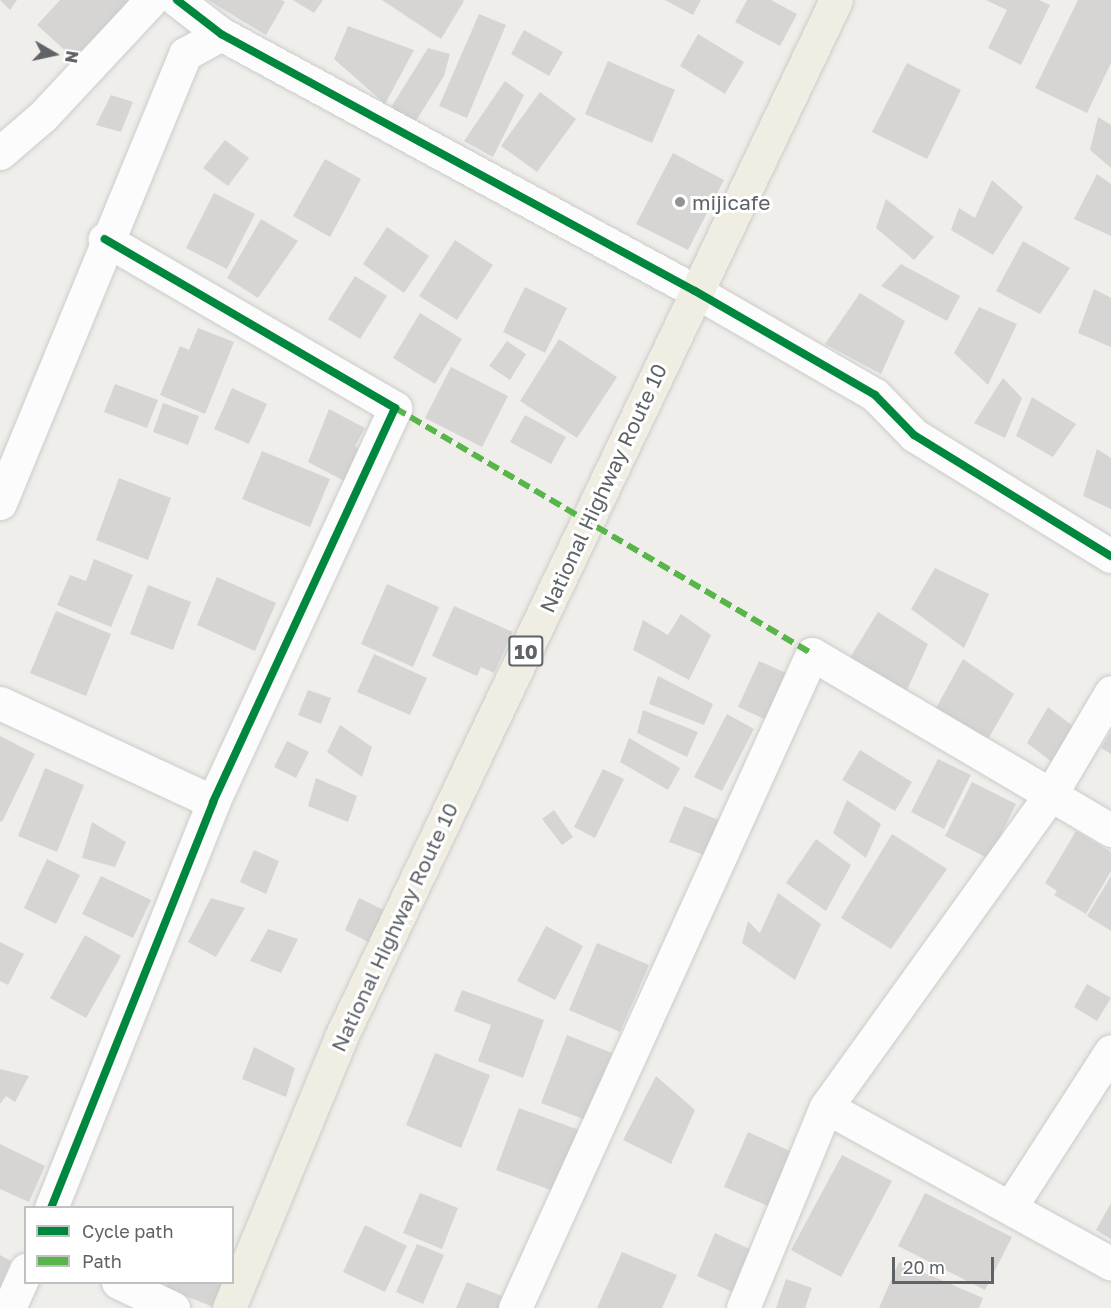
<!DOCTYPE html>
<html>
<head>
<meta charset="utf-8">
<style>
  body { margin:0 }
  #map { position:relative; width:1111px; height:1308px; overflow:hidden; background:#efeeea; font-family:"Golos Text",sans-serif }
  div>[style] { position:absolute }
  .building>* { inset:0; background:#d6d5d3 }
  .roads { filter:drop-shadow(0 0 2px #cbcccc) drop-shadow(0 0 2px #cbcccc) }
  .minor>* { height:33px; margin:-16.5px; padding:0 16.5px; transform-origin:16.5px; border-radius:16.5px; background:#fdfcfc }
  .highway>* { height:33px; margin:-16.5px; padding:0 16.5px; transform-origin:16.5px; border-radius:16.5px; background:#f0ede3 }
  .quiet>* { height:6px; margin-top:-3px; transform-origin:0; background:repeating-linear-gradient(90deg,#58b549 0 12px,transparent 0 18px) }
  .cycleway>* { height:8px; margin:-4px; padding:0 4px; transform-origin:4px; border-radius:4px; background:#00873e }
  .dots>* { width:16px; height:16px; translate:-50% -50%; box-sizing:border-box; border:3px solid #fff; border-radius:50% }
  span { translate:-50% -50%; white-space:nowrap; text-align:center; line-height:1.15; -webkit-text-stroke:6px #fff; paint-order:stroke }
  .shield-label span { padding:2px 4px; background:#fff; border:2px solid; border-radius:4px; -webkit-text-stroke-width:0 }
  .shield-label { font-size:20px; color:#5f6368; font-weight:700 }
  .poi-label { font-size:21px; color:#5f6368 }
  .left { translate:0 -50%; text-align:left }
  .street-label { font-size:21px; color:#5f6368 }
  .legend { position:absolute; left:24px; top:1206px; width:210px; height:78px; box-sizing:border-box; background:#fff; border:2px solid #bfc1c3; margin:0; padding:8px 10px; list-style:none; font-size:18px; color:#5f6368 }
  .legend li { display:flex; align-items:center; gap:12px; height:30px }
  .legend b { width:30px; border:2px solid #bfc1c3 }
  .north { position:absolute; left:24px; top:24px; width:60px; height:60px; -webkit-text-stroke:4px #fff; paint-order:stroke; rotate:99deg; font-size:16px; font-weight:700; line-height:24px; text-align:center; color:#5f6368 }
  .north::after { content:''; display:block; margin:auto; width:21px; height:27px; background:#5f6368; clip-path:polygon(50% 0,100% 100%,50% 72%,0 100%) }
  .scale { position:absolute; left:892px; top:1257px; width:102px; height:27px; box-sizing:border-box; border:3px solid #5f6368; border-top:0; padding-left:8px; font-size:18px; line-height:21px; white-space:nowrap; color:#5f6368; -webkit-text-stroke:4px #fff; paint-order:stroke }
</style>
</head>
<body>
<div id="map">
  <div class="building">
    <div style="clip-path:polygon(0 0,17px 0,10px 10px)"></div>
    <div style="clip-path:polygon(60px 0,128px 0,132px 4px,79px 63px,37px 25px)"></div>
    <div style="clip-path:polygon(208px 0,282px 0,285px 2px,266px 35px)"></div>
    <div style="clip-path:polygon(293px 0,323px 0,314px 13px)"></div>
    <div style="clip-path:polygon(382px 0,462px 0,464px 1px,441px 39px)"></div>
    <div style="clip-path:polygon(665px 0,701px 0,693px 15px)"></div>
    <div style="clip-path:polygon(747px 0,771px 0,797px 14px,780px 46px,735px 22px)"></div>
    <div style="clip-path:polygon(986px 0,1039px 0,1050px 5px,1021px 65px,988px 48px,1007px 10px)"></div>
    <div style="clip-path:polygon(1078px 0,1111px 0,1111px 63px,1087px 113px,1035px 88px)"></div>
    <div style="clip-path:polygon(479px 14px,506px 25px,467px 118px,439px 106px)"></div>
    <div style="clip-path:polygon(348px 26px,414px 50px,385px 104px,334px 59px)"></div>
    <div style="clip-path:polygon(524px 30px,563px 52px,549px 76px,511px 54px)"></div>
    <div style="clip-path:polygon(698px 34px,744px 62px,725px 94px,680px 66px)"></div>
    <div style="clip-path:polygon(428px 48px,450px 54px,444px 76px,414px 124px,390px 109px)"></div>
    <div style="clip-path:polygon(608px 61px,675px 90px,652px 143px,585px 114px)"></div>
    <div style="clip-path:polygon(907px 63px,961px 90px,927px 159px,872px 132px)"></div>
    <div style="clip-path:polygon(505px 81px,524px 95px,493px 157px,464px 141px)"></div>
    <div style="clip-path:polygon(540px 92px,576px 119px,537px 172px,501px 146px)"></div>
    <div style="clip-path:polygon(111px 95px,133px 102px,121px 132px,96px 125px)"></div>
    <div style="clip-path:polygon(1098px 117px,1111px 125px,1111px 168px,1090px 150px)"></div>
    <div style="clip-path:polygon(225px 140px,249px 158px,228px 186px,203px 168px)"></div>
    <div style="clip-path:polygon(673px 153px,724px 180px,688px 250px,636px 224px)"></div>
    <div style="clip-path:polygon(325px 159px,361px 179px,330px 237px,293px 216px)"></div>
    <div style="clip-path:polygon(1097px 174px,1111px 184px,1111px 236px,1074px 219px)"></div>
    <div style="clip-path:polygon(992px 180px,1023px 207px,993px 255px,951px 230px,959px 208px,975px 218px)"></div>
    <div style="clip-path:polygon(214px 193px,255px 214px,227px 269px,186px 248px)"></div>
    <div style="clip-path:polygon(886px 199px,934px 237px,914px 260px,876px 228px)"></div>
    <div style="clip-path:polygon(261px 219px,298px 241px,258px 298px,227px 278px)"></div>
    <div style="clip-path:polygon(387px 227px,429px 256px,404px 293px,363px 264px)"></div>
    <div style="clip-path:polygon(455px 240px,493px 265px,457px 320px,419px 296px)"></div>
    <div style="clip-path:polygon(1023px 241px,1070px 268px,1040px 314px,996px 291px)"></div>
    <div style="clip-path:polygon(901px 264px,960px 296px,947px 321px,881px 286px)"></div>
    <div style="clip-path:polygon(355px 276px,387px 296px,360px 339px,328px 319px)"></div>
    <div style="clip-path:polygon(525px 287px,567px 308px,545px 353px,503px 332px)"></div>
    <div style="clip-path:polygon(1094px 289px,1111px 298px,1111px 347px,1078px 333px)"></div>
    <div style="clip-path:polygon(860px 293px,905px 321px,881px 374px,825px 344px)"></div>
    <div style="clip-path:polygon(979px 307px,1017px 324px,988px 385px,954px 353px)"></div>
    <div style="clip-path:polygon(420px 313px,462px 339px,435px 384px,393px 358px)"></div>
    <div style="clip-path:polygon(198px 328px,234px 342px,205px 414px,160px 395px,180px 346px,189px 350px)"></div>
    <div style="clip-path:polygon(559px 339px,617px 377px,577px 438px,520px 401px)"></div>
    <div style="clip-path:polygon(507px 341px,526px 354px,510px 380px,489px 366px)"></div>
    <div style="clip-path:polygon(451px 367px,508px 396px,482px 447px,425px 418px)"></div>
    <div style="clip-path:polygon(1003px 378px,1022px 398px,1005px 438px,974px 423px)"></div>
    <div style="clip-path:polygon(115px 384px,158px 400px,147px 428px,104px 412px)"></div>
    <div style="clip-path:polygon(232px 388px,267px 404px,249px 444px,214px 429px)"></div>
    <div style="clip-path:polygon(1032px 397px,1076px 424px,1053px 457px,1016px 436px)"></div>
    <div style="clip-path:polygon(163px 403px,199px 416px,188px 445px,153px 432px)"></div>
    <div style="clip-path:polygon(329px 409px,365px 428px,355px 446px,364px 454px,348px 483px,308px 462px)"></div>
    <div style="clip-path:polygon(525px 415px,566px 437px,551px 464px,510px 442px)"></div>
    <div style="clip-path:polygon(1097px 449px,1111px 458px,1111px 509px,1083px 496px)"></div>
    <div style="clip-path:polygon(262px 451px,330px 479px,310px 527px,242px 499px)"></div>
    <div style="clip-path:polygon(119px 478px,171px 498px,148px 560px,96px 540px)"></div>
    <div style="clip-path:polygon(94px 559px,133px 575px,111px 627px,57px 605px,70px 575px,86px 581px)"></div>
    <div style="clip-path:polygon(935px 568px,989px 594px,964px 648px,911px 609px)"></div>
    <div style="clip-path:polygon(217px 577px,276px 603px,255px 651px,197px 625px)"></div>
    <div style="clip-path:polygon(387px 584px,439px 607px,413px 667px,361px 644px)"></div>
    <div style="clip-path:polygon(148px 585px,191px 602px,173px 650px,130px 634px)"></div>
    <div style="clip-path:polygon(454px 606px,513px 632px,494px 673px,481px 667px,477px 676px,432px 656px)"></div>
    <div style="clip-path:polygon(56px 611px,111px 634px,86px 696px,30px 673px)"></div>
    <div style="clip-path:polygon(878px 612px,928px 644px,907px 690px,848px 661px)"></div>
    <div style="clip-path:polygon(681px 614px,711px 635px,689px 680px,633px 650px,643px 620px,668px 635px)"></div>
    <div style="clip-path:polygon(374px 654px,427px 678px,410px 715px,357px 692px)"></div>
    <div style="clip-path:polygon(963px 659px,1014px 694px,987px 741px,936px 708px)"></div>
    <div style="clip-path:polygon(759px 661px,791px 675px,769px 721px,738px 707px)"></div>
    <div style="clip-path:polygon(658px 676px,713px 704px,704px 725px,649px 704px)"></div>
    <div style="clip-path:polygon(308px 690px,331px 698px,321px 724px,298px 715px)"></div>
    <div style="clip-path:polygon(1048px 707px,1078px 730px,1057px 766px,1027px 743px)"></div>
    <div style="clip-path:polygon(643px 710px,698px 732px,687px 757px,637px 733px)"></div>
    <div style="clip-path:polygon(727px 714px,754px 729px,722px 791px,694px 777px)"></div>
    <div style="clip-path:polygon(340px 725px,372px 747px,362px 777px,327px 752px)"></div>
    <div style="clip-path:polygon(1111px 731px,1111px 754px,1101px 748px)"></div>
    <div style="clip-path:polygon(0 736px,35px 754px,2px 822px,0 821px)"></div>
    <div style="clip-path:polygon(629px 738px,680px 768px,668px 790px,620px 762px)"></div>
    <div style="clip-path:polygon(287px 741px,309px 752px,296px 778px,274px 767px)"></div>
    <div style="clip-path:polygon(860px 750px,912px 782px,895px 811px,842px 780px)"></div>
    <div style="clip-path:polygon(938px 759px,971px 775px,944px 829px,911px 812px)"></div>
    <div style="clip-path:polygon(45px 768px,84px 785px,57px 852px,18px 836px)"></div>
    <div style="clip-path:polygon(603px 769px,624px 779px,595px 838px,574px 827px)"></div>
    <div style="clip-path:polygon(316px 778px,357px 796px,348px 822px,308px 806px)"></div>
    <div style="clip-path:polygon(972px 782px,1016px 804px,989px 859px,945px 836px)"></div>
    <div style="clip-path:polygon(847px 800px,881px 824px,866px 858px,833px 833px)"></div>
    <div style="clip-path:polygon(684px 806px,726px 823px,709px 857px,669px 842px)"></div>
    <div style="clip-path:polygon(554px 810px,573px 837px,562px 845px,542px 819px)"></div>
    <div style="clip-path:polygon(92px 822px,126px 842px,115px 867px,82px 858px)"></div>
    <div style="clip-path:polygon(1076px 831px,1111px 852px,1111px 871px,1086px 914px,1054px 895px,1057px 891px,1045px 883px)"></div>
    <div style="clip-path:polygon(892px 834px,947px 869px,891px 949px,841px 918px)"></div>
    <div style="clip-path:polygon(816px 839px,851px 865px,826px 911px,786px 883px)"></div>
    <div style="clip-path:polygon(254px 850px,279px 861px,266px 894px,240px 882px)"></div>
    <div style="clip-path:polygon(47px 859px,80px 875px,56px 924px,24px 908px)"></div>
    <div style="clip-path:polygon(101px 876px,151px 900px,133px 938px,82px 914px)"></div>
    <div style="clip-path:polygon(1111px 876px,1111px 931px,1087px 916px)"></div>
    <div style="clip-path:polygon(778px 893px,821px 924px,795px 980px,742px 943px,748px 921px,760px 933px)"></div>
    <div style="clip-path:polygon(211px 898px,245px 908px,216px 957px,188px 942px)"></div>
    <div style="clip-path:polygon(359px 898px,390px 913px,372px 944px,345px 930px)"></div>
    <div style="clip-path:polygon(546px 926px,583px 946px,555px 1000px,517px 981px)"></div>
    <div style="clip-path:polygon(268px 929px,298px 939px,281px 973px,250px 961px)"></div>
    <div style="clip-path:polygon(85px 935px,121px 956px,86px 1018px,50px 998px)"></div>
    <div style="clip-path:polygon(0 942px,24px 954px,8px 985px,0 981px)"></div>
    <div style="clip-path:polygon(597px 943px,649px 965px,620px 1032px,569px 1010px)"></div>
    <div style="clip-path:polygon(1087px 984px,1111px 998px,1097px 1021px,1074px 1007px)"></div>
    <div style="clip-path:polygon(462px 990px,544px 1020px,523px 1078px,478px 1061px,491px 1025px,454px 1011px)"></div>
    <div style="clip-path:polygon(567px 1035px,612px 1053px,586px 1120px,541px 1103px)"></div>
    <div style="clip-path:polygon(254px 1047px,295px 1068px,286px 1097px,242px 1079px)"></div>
    <div style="clip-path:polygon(435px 1053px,490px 1075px,461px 1148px,406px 1125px)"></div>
    <div style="clip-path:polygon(0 1069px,29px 1076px,15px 1102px,6px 1096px,0 1104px)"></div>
    <div style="clip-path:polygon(656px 1076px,695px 1110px,671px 1164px,623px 1140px)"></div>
    <div style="clip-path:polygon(519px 1108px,579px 1130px,556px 1192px,496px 1170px)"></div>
    <div style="clip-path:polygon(748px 1132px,792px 1152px,768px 1206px,724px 1187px)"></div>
    <div style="clip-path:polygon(0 1144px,45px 1166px,29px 1202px,0 1189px)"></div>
    <div style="clip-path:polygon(842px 1155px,892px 1181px,841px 1277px,791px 1250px)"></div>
    <div style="clip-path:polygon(420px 1193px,458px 1208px,442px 1249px,403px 1233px)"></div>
    <div style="clip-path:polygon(925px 1193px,1012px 1237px,985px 1290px,898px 1246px)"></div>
    <div style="clip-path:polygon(1111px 1203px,1111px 1239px,1096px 1230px)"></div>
    <div style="clip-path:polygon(365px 1225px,407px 1246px,385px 1292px,343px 1272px)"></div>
    <div style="clip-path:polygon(715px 1233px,756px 1252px,737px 1294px,697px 1276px)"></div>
    <div style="clip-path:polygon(417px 1244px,444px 1255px,423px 1304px,396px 1292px)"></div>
    <div style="clip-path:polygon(622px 1252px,677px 1275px,662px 1308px,597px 1308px)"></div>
    <div style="clip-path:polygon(0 1255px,11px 1261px,0 1288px)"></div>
    <div style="clip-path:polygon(899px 1262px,983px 1298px,979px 1308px,879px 1308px)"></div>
    <div style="clip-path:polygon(786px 1279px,812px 1288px,805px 1308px,776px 1308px)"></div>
    <div style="clip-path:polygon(168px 1282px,228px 1282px,216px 1308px,165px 1288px)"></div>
    <div style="clip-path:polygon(467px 1282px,509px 1299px,505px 1308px,456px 1308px)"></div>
  </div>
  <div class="roads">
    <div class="minor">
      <div style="left:177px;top:0;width:56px;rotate:37.7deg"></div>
      <div style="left:221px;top:34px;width:539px;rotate:28.47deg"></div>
      <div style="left:695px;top:291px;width:208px;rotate:30deg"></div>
      <div style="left:875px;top:395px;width:56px;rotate:45.7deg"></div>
      <div style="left:914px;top:435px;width:231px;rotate:31.6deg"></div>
      <div style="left:0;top:153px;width:57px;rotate:-40.7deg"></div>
      <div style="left:43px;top:116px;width:158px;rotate:-47deg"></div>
      <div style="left:0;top:503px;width:486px;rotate:-67.6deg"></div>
      <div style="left:185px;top:54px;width:41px;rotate:-29.1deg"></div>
      <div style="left:0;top:703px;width:235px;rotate:24.9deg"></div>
      <div style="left:826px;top:1107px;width:325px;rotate:28.8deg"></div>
      <div style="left:1011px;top:1206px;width:184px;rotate:-57.2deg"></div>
      <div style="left:51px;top:1208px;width:437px;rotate:-68.2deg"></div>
      <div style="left:213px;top:802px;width:434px;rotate:-65.2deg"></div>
      <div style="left:395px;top:408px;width:336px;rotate:-149.8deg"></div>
      <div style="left:118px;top:1282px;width:61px;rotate:25.3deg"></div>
      <div style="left:9px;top:1308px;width:42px;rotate:-65.9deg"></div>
      <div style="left:515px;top:1308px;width:718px;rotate:-65.58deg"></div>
      <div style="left:812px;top:654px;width:347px;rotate:30.5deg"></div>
      <div style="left:743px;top:1308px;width:217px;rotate:-67.6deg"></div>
      <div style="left:826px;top:1107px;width:385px;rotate:-54.3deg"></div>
      <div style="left:1051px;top:794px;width:118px;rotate:-59.5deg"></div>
    </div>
    <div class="highway">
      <div style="left:229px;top:1308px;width:293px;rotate:-67.5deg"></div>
      <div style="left:341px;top:1037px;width:1149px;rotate:-64.48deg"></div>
    </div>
  </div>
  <div class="quiet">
    <div style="left:395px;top:408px;width:484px;rotate:30.5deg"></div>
  </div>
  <div class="cycleway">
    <div style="left:177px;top:0;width:56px;rotate:37.7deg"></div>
    <div style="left:221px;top:34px;width:539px;rotate:28.47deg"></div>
    <div style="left:695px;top:291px;width:208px;rotate:30deg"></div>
    <div style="left:875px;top:395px;width:56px;rotate:45.7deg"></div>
    <div style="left:914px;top:435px;width:231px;rotate:31.6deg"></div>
    <div style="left:51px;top:1208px;width:437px;rotate:-68.2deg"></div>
    <div style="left:213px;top:802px;width:434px;rotate:-65.2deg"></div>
    <div style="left:395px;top:408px;width:336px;rotate:-149.8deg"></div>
  </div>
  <div class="dots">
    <div style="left:680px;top:202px;background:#919496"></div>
  </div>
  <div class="shield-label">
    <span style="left:526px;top:651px">10</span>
  </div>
  <div class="poi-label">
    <span class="left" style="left:692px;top:202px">mijicafe</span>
  </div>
  <div class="street-label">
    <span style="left:603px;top:488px;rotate:-65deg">National Highway Route 10</span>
    <span style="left:394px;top:927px;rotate:-65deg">National Highway Route 10</span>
  </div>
  <ul class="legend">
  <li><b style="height:8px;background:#00873e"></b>Cycle path</li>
  <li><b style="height:8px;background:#58b549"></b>Path</li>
  </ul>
  <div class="north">N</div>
  <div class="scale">20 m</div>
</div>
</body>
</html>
